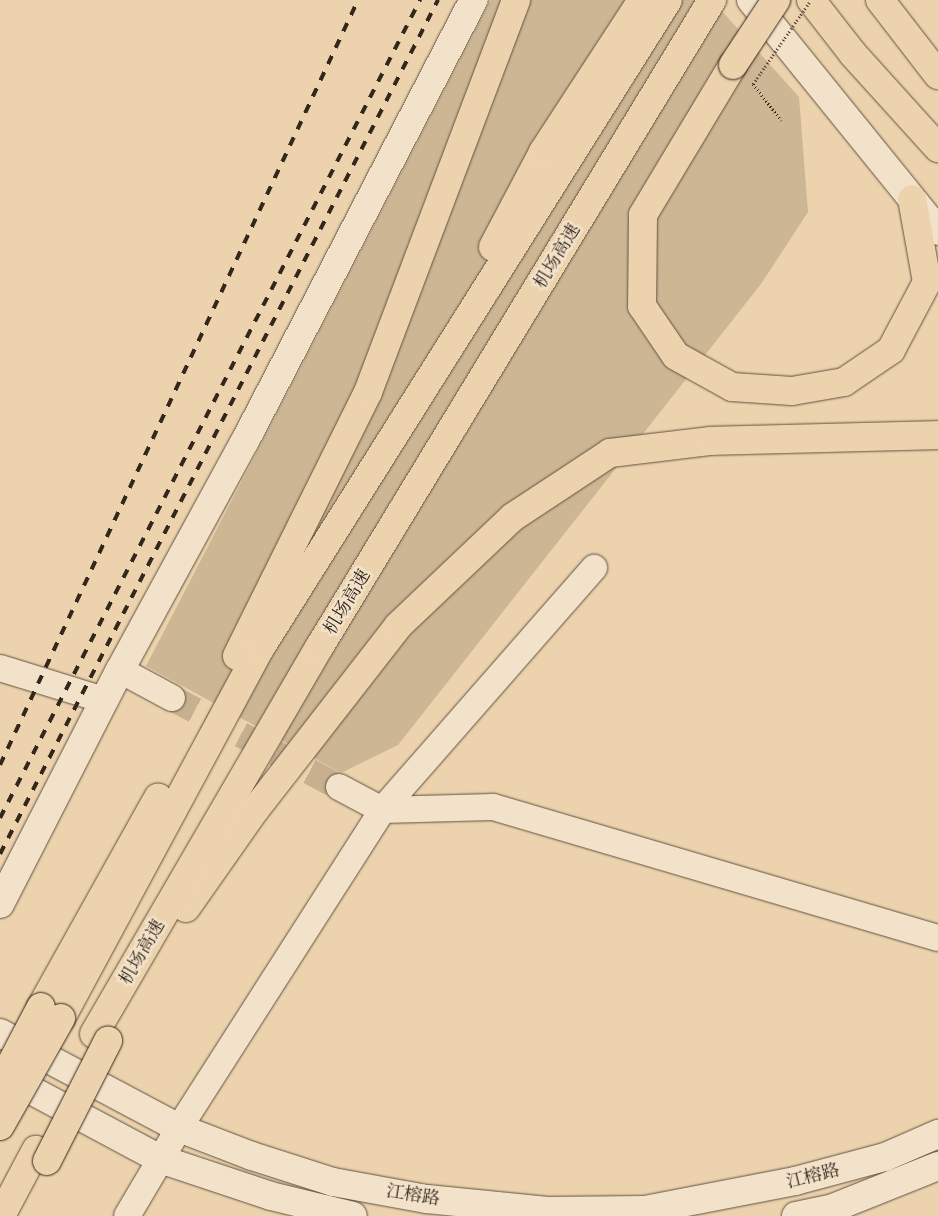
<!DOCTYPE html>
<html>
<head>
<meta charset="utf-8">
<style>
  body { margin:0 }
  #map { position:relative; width:938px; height:1216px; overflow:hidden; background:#ecd3ad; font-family:"IM FELL Great Primer","Noto Serif SC",serif }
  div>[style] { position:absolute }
  .green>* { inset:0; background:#cdb694 }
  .minor-tunnel>* { height:26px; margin-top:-13px; transform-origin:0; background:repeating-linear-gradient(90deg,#c7b090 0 26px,transparent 0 39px) }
  .path>* { height:3px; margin-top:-1.5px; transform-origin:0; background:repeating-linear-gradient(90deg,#33261b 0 1px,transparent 0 3.5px) }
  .roads { filter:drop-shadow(0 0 1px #615140) drop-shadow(0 0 1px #615140) }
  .minor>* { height:26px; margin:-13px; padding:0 13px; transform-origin:13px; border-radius:13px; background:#f3e2ca }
  .tertiary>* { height:28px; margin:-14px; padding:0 14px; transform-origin:14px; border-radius:14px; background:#f3e2ca }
  .secondary>* { height:28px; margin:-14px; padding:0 14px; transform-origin:14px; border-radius:14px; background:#f3e2ca }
  .primary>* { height:28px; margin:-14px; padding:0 14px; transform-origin:14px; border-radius:14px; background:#ecd3ad }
  .motorway>* { height:28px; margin:-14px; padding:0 14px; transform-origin:14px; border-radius:14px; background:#ecd3ad }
  .rail>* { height:4px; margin-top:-2px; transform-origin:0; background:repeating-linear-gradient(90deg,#33261b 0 9px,transparent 0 18px) }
  .path-bridge>* { height:3px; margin-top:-1.5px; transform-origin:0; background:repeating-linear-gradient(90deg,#33261b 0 1px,transparent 0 3.5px) }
  .bridges { filter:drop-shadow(0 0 1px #33261b) drop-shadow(0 0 1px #33261b) }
  .motorway-bridge>* { height:28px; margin:-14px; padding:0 14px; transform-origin:14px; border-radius:14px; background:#ecd3ad }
  span { translate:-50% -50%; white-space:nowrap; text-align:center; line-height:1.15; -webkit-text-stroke:5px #f3e2ca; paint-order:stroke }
  .street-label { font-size:18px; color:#33261b }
</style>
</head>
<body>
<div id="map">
  <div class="green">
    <div style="clip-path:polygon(491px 0,712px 0,799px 97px,808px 212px,761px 284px,398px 745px,341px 773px,146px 666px)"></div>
  </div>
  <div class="minor-tunnel">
    <div style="left:172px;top:698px;width:189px;rotate:28.1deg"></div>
  </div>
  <div class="path">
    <div style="left:753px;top:84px;width:46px;rotate:52.1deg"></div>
  </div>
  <div class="roads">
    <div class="minor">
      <div style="left:0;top:668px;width:109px;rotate:17.1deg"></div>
      <div style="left:120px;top:670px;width:59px;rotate:28.3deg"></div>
      <div style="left:339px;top:787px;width:49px;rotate:28.1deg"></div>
      <div style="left:382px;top:810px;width:111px;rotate:-1.5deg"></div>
      <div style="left:493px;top:807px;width:464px;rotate:16.4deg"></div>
      <div style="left:127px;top:1216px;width:102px;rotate:-59.4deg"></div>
      <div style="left:179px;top:1128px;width:377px;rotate:-57.4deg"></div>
      <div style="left:382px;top:810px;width:322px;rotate:-48.8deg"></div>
    </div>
    <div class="tertiary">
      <div style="left:751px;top:0;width:297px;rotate:51deg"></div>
      <div style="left:0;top:904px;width:263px;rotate:-62.9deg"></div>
      <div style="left:120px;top:670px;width:261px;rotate:-61.4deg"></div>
      <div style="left:245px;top:441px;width:497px;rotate:-62.6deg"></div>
    </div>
    <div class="secondary">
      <div style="left:0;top:1033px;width:203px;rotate:28deg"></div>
      <div style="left:179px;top:1128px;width:78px;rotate:21deg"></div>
      <div style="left:252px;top:1156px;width:85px;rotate:17.8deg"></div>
      <div style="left:333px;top:1182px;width:96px;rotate:10.3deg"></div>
      <div style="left:427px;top:1199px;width:121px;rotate:5.7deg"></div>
      <div style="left:547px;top:1211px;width:98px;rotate:-0.6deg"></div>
      <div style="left:645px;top:1210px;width:153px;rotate:-10.9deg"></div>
      <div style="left:795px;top:1181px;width:93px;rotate:-14.9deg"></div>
      <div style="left:885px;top:1157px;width:58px;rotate:-23.5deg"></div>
      <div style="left:1px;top:1074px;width:180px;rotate:28.1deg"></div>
      <div style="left:160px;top:1159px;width:117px;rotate:18.4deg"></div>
      <div style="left:271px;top:1196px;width:84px;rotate:13.7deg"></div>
      <div style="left:796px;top:1216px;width:38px;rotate:-12deg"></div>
      <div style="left:833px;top:1208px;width:113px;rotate:-21.8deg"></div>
    </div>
    <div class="primary">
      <div style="left:811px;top:0;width:68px;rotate:52.1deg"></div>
      <div style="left:853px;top:54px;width:127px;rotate:47.9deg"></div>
      <div style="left:880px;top:0;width:95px;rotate:52.3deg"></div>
    </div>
    <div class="motorway">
      <div style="left:733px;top:65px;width:175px;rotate:121deg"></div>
      <div style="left:643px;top:215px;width:91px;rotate:90.6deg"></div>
      <div style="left:642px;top:306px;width:60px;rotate:55.8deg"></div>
      <div style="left:676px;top:356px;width:64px;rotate:29deg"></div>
      <div style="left:732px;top:387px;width:60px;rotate:3.8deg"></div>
      <div style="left:792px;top:391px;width:53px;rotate:-9.8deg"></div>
      <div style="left:844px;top:382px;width:57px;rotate:-34.2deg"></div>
      <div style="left:891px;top:350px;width:77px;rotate:-62.1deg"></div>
      <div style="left:927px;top:282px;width:84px;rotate:-100.2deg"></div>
      <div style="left:493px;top:247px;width:107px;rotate:-62.2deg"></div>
      <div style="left:543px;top:152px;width:181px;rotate:-56.9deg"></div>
      <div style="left:237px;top:656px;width:295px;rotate:-63.6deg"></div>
      <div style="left:368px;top:392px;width:419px;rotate:-69.3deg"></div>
      <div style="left:186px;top:908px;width:120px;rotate:-54.9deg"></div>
      <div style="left:255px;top:810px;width:233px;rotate:-52.1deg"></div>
      <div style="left:398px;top:626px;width:158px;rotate:-43.5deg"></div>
      <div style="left:513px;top:517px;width:116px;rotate:-33.4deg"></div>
      <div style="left:610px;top:453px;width:102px;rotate:-6.8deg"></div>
      <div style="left:711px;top:441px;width:227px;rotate:-1.5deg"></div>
      <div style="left:41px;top:1007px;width:240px;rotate:-60.8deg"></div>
      <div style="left:61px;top:1018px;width:421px;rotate:-61.7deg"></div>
      <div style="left:261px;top:647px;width:764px;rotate:-57.83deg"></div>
      <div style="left:94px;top:1034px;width:449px;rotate:-59.8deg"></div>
      <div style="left:320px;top:646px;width:756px;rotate:-58.75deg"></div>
      <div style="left:1px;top:1216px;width:75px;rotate:-62.1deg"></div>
    </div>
  </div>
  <div class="rail">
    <div style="left:0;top:765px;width:845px;rotate:-64.92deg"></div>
    <div style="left:0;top:818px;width:920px;rotate:-62.82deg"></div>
    <div style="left:0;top:854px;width:960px;rotate:-62.85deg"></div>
  </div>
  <div class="path-bridge">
    <div style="left:753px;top:84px;width:102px;rotate:-55.4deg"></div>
  </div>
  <div class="bridges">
    <div class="motorway-bridge">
      <div style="left:733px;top:65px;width:78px;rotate:-56.5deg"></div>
      <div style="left:0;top:1085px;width:88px;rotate:-62.3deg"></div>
      <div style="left:0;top:1126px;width:124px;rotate:-60.5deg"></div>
      <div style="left:47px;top:1161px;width:135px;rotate:-63.1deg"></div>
    </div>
  </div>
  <div class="street-label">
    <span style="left:557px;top:256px;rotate:-59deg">机场高速</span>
    <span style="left:347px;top:602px;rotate:-59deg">机场高速</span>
    <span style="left:142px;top:952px;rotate:-60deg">机场高速</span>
    <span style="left:813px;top:1176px;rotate:-14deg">江榕路</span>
    <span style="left:413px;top:1195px;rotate:9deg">江榕路</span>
  </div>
</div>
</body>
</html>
